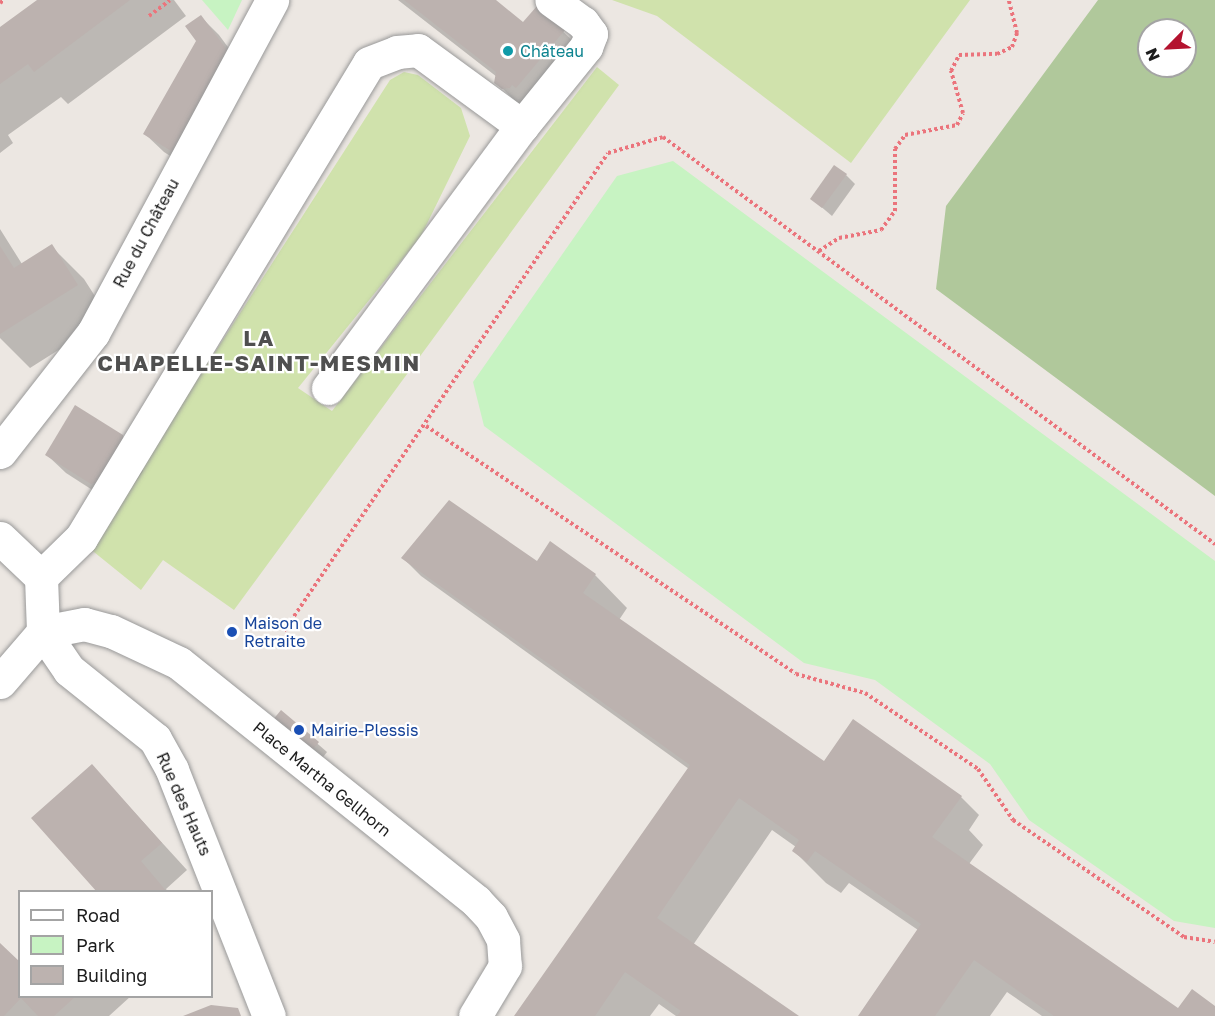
<!DOCTYPE html>
<html>
<head>
<meta charset="utf-8">
<style>
  body { margin:0 }
  #map { position:relative; width:1215px; height:1016px; overflow:hidden; background:#ece7e2; font-family:"Golos Text",sans-serif }
  div>[style] { position:absolute }
  .grass>* { inset:0; background:#d0e2ac }
  .forest>* { inset:0; background:#b0c89b }
  .park>* { inset:0; background:#c7f3c2 }
  .shadow>* { inset:0; background:#0003 }
  .building>* { inset:0; background:#bcb2af }
  .path>* { height:4px; margin-top:-2px; transform-origin:0; background:repeating-linear-gradient(90deg,#eb747c 0 3px,transparent 0 6px) }
  .roads { filter:drop-shadow(0 0 2px #999) drop-shadow(0 0 2px #999) }
  .minor>* { height:33px; margin:-16.5px; padding:0 16.5px; transform-origin:16.5px; border-radius:16.5px; background:#fff }
  .dots>* { width:16px; height:16px; translate:-50% -50%; box-sizing:border-box; border:3px solid #fff; border-radius:50% }
  span { translate:-50% -50%; white-space:nowrap; text-align:center; line-height:1.15; -webkit-text-stroke:4.5px #fff; paint-order:stroke }
  .culture-label { font-size:16px; color:#0d838f }
  .left { translate:0 -50%; text-align:left }
  .street-label { font-size:16px; color:#1c1c1c }
  .transit-label { font-size:16px; color:#164399 }
  .district-label { font-size:22px; color:#4f4f4f; font-weight:700; letter-spacing:1.5px }
  .legend { position:absolute; left:18px; top:890px; width:195px; height:108px; box-sizing:border-box; background:#fff; border:2px solid #a4a4a4; margin:0; padding:8px 10px; list-style:none; font-size:18px; color:#1c1c1c }
  .legend li { display:flex; align-items:center; gap:12px; height:30px }
  .legend b { width:30px; border:2px solid #a4a4a4 }
  .north { position:absolute; left:1137px; top:18px; width:60px; height:60px; box-sizing:border-box; background:#fff; border:2px solid #a4a4a4; border-radius:50%; rotate:246deg; font-size:16px; font-weight:700; line-height:24px; text-align:center; color:#1c1c1c }
  .north::after { content:''; display:block; margin:auto; width:21px; height:27px; background:#b4132f; clip-path:polygon(50% 0,100% 100%,50% 72%,0 100%) }
</style>
</head>
<body>
<div id="map">
  <div class="grass">
    <div style="clip-path:polygon(612px 0,970px 0,851px 163px,657px 16px)"></div>
    <div style="clip-path:polygon(597px 67px,619px 85px,234px 610px,163px 560px,141px 590px,89px 548px,390px 80px,404px 72px,418px 75px,461px 108px,470px 136px,421px 236px,298px 388px,332px 411px)"></div>
  </div>
  <div class="forest">
    <div style="clip-path:polygon(evenodd,1098px 0,1215px 0,1215px 496px,936px 289px,946px 206px,1098px 0,1149px 30px,1185px 30px,1185px 66px,1149px 66px,1149px 30px)"></div>
  </div>
  <div class="park">
    <div style="clip-path:polygon(202px 0,242px 0,228px 30px)"></div>
    <div style="clip-path:polygon(673px 161px,1215px 561px,1215px 928px,1174px 921px,1029px 820px,990px 764px,875px 680px,804px 663px,484px 426px,473px 382px,617px 176px)"></div>
  </div>
  <div class="shadow">
    <div style="clip-path:polygon(39px 0,174px 0,186px 16px,68px 104px,61px 97px,8px 135px,13px 143px,0 153px,0 28px)"></div>
    <div style="clip-path:polygon(398px 0,494px 0,524px 24px,538px 8px,591px 58px,528px 114px,496px 82px,497px 77px)"></div>
    <div style="clip-path:polygon(201px 17px,219px 35px,245px 70px,192px 170px,164px 152px,145px 134px,198px 40px)"></div>
    <div style="clip-path:polygon(846px 175px,855px 184px,832px 216px,812px 199px)"></div>
    <div style="clip-path:polygon(0 229px,22px 264px,51px 246px,84px 279px,109px 318px,30px 368px,0 338px)"></div>
    <div style="clip-path:polygon(47px 455px,141px 455px,143px 471px,124px 499px,111px 502px,66px 473px)"></div>
    <div style="clip-path:polygon(403px 558px,537px 563px,595px 575px,627px 608px,619px 620px,824px 763px,961px 797px,979px 815px,969px 830px,983px 845px,969px 864px,1179px 1010px,1215px 1007px,1215px 1016px,1042px 1016px,1007px 992px,990px 1016px,859px 1016px,918px 930px,849px 883px,841px 893px,826px 883px,794px 851px,796px 847px,772px 830px,693px 945px,797px 1016px,676px 1016px,659px 1004px,650px 1016px,516px 1016px,689px 769px,421px 576px)"></div>
    <div style="clip-path:polygon(281px 712px,327px 752px,320px 761px)"></div>
    <div style="clip-path:polygon(92px 766px,187px 870px,166px 889px,168px 892px,99px 892px)"></div>
    <div style="clip-path:polygon(0 946px,20px 996px,131px 996px,109px 1016px,0 1016px)"></div>
  </div>
  <div class="building">
    <div style="clip-path:polygon(37px 0,130px 0,34px 72px,28px 64px,0 84px,0 27px)"></div>
    <div style="clip-path:polygon(404px 0,496px 0,523px 22px,537px 6px,565px 30px,516px 88px,512px 85px,510px 88px,502px 89px,494px 83px,496px 72px)"></div>
    <div style="clip-path:polygon(201px 15px,227px 50px,173px 152px,143px 134px,196px 41px,185px 26px)"></div>
    <div style="clip-path:polygon(834px 165px,847px 174px,822px 208px,810px 199px)"></div>
    <div style="clip-path:polygon(52px 244px,78px 285px,0 334px,0 246px,14px 268px)"></div>
    <div style="clip-path:polygon(75px 405px,123px 435px,125px 452px,106px 481px,91px 484px,45px 455px)"></div>
    <div style="clip-path:polygon(449px 500px,537px 561px,550px 541px,596px 574px,583px 593px,824px 761px,853px 719px,962px 796px,932px 837px,1178px 1008px,1192px 989px,1215px 1006px,1215px 1016px,1054px 1016px,974px 960px,935px 1016px,858px 1016px,921px 924px,815px 851px,807px 862px,792px 851px,799px 840px,739px 798px,657px 918px,799px 1016px,677px 1016px,681px 1011px,625px 972px,595px 1016px,514px 1016px,690px 765px,401px 558px)"></div>
    <div style="clip-path:polygon(281px 710px,319px 742px,310px 753px,272px 721px)"></div>
    <div style="clip-path:polygon(92px 764px,162px 843px,141px 861px,167px 892px,97px 892px,31px 818px)"></div>
    <div style="clip-path:polygon(0 943px,20px 962px,20px 996px,76px 996px,54px 1016px,38px 1016px,21px 998px,4px 1016px,0 1016px)"></div>
    <div style="clip-path:polygon(211px 1005px,238px 1008px,241px 1016px,183px 1016px)"></div>
  </div>
  <div class="path">
    <div style="left:0;top:3px;width:5px;rotate:-37deg"></div>
    <div style="left:149px;top:16px;width:26px;rotate:-37deg"></div>
    <div style="left:819px;top:251px;width:24px;rotate:-33deg"></div>
    <div style="left:839px;top:238px;width:43px;rotate:-10.8deg"></div>
    <div style="left:881px;top:230px;width:24px;rotate:-54deg"></div>
    <div style="left:895px;top:211px;width:62px;rotate:-90deg"></div>
    <div style="left:895px;top:149px;width:17px;rotate:-54deg"></div>
    <div style="left:905px;top:135px;width:53px;rotate:-10.9deg"></div>
    <div style="left:957px;top:125px;width:13px;rotate:-63deg"></div>
    <div style="left:963px;top:113px;width:44px;rotate:-105.9deg"></div>
    <div style="left:951px;top:71px;width:18px;rotate:-63deg"></div>
    <div style="left:959px;top:55px;width:38px;rotate:-2deg"></div>
    <div style="left:997px;top:54px;width:17px;rotate:-25deg"></div>
    <div style="left:1012px;top:47px;width:15px;rotate:-70deg"></div>
    <div style="left:1017px;top:33px;width:34px;rotate:-104deg"></div>
    <div style="left:426px;top:426px;width:445px;rotate:33.8deg"></div>
    <div style="left:796px;top:674px;width:72px;rotate:15.4deg"></div>
    <div style="left:865px;top:693px;width:136px;rotate:33.9deg"></div>
    <div style="left:978px;top:769px;width:62px;rotate:55.5deg"></div>
    <div style="left:1013px;top:820px;width:207px;rotate:34.4deg"></div>
    <div style="left:1184px;top:937px;width:31px;rotate:9deg"></div>
    <div style="left:284px;top:631px;width:577px;rotate:-55.87deg"></div>
    <div style="left:608px;top:153px;width:57px;rotate:-16.2deg"></div>
    <div style="left:663px;top:137px;width:686px;rotate:36.4deg"></div>
  </div>
  <div class="roads">
    <div class="minor">
      <div style="left:328px;top:388px;width:326px;rotate:-53.5deg"></div>
      <div style="left:522px;top:126px;width:102px;rotate:-51deg"></div>
      <div style="left:586px;top:47px;width:14px;rotate:-69deg"></div>
      <div style="left:591px;top:34px;width:14px;rotate:-126deg"></div>
      <div style="left:583px;top:23px;width:39px;rotate:-144deg"></div>
      <div style="left:0;top:452px;width:151px;rotate:-52deg"></div>
      <div style="left:93px;top:333px;width:378px;rotate:-61.7deg"></div>
      <div style="left:0;top:538px;width:57px;rotate:43.6deg"></div>
      <div style="left:41px;top:577px;width:55px;rotate:87.9deg"></div>
      <div style="left:41px;top:577px;width:56px;rotate:-44.3deg"></div>
      <div style="left:81px;top:538px;width:555px;rotate:-58.77deg"></div>
      <div style="left:369px;top:63px;width:30px;rotate:-21deg"></div>
      <div style="left:397px;top:52px;width:21px;rotate:-5deg"></div>
      <div style="left:418px;top:50px;width:129px;rotate:36.2deg"></div>
      <div style="left:43px;top:632px;width:42px;rotate:-11deg"></div>
      <div style="left:84px;top:624px;width:28px;rotate:15deg"></div>
      <div style="left:111px;top:631px;width:75px;rotate:25.2deg"></div>
      <div style="left:179px;top:663px;width:381px;rotate:38.7deg"></div>
      <div style="left:476px;top:901px;width:22px;rotate:47deg"></div>
      <div style="left:491px;top:917px;width:26px;rotate:62deg"></div>
      <div style="left:503px;top:940px;width:26px;rotate:86deg"></div>
      <div style="left:505px;top:966px;width:58px;rotate:121deg"></div>
      <div style="left:43px;top:632px;width:46px;rotate:55.6deg"></div>
      <div style="left:69px;top:670px;width:110px;rotate:38.7deg"></div>
      <div style="left:155px;top:739px;width:35px;rotate:61deg"></div>
      <div style="left:172px;top:770px;width:264px;rotate:68.5deg"></div>
      <div style="left:0;top:682px;width:66px;rotate:-49.3deg"></div>
    </div>
  </div>
  <div class="dots">
    <div style="left:508px;top:51px;background:#0f9aa8"></div>
    <div style="left:232px;top:632px;background:#1a4fb4"></div>
    <div style="left:299px;top:730px;background:#1a4fb4"></div>
  </div>
  <div class="culture-label">
    <span class="left" style="left:520px;top:51px">Château</span>
  </div>
  <div class="street-label">
    <span style="left:146px;top:233px;rotate:-62deg">Rue du Château</span>
    <span style="left:322px;top:779px;rotate:39deg">Place Martha Gellhorn</span>
    <span style="left:184px;top:804px;rotate:66deg">Rue des Hauts</span>
  </div>
  <div class="transit-label">
    <span class="left" style="left:244px;top:632px">Maison de<br>Retraite</span>
    <span class="left" style="left:311px;top:730px">Mairie-Plessis</span>
  </div>
  <div class="district-label">
    <span style="left:259px;top:350px">LA<br>CHAPELLE-SAINT-MESMIN</span>
  </div>
  <ul class="legend">
  <li><b style="height:8px;background:#fff"></b>Road</li>
  <li><b style="height:16px;background:#c7f3c2"></b>Park</li>
  <li><b style="height:16px;background:#bcb2af"></b>Building</li>
  </ul>
  <div class="north">N</div>
</div>
</body>
</html>
